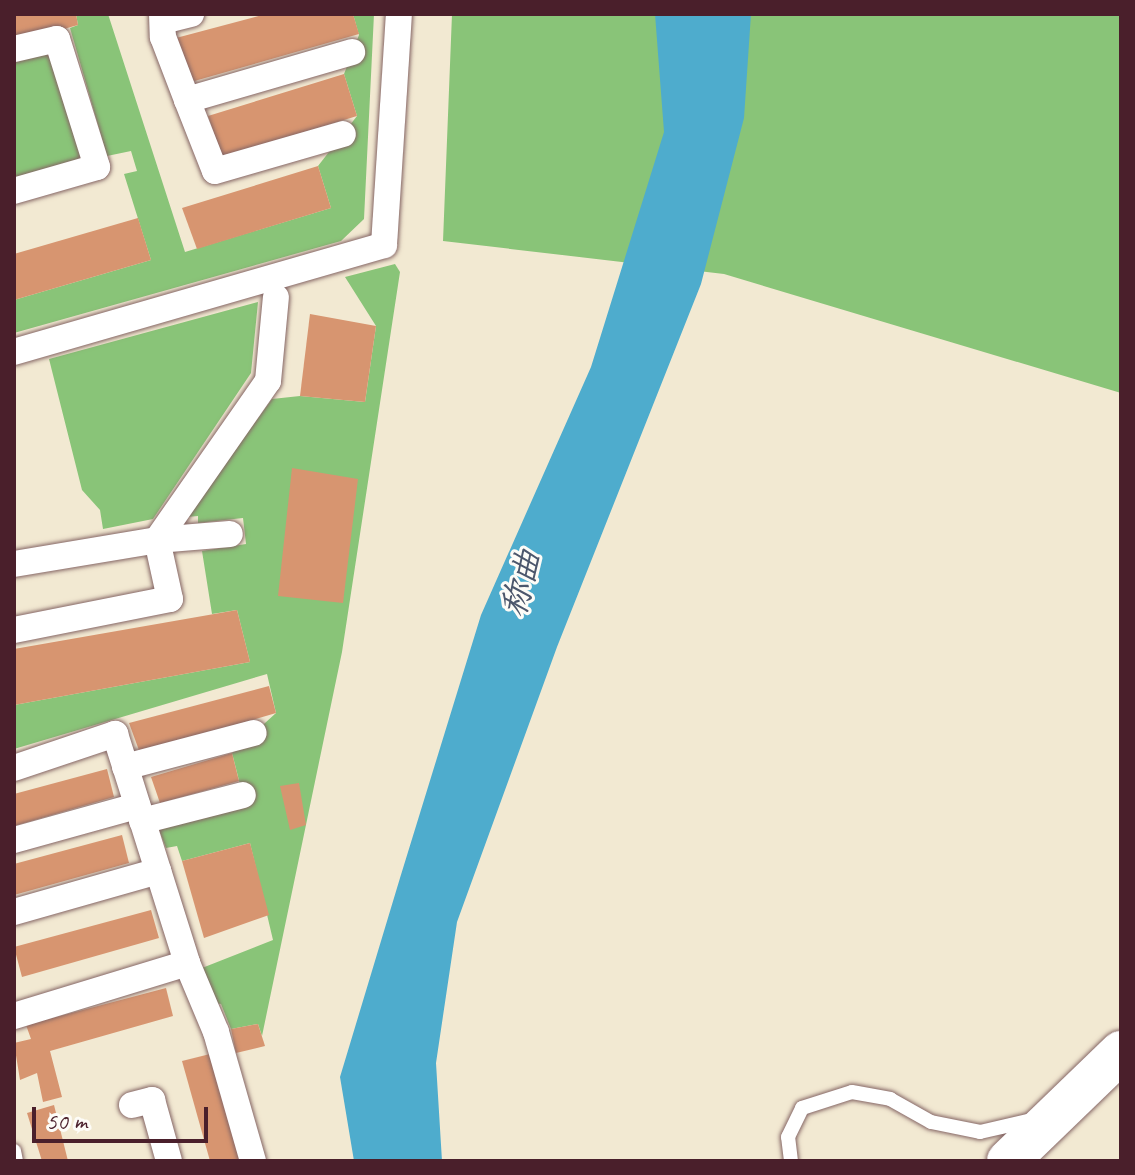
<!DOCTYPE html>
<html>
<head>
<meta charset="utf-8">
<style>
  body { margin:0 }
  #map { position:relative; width:1135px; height:1175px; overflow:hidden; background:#f2e9d2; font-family:Caveat,"LXGW WenKai TC",sans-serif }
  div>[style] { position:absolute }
  .green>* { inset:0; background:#89c478 }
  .water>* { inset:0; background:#4eaccd }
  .building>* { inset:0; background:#d79570 }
  .roads { filter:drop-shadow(0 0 2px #856665) drop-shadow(0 0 2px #856665) }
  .service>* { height:14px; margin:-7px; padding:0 7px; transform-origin:7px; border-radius:7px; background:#fff }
  .minor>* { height:26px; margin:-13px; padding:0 13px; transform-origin:13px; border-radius:13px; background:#fff }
  .primary>* { height:42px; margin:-21px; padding:0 21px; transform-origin:21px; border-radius:21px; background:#fff }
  span { translate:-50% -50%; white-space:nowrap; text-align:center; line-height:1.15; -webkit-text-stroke:6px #fdfcf7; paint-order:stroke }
  .water-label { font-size:34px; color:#4c576c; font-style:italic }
  .frame { position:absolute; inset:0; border:16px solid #4a1f2b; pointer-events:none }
  .scale { position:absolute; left:32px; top:1107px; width:176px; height:36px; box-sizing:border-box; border:4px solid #4a1f2b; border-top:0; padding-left:10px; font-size:24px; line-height:28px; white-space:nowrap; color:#4a1f2b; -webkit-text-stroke:6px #fdfcf7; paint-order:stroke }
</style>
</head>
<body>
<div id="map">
  <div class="green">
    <div style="clip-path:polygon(76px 14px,108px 14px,185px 252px,331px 208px,318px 166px,357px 116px,344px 74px,359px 35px,353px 14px,374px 14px,364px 219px,341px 241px,14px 333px,14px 300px,151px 260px,124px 174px,137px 171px,131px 151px,107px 156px,70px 28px,78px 25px)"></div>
    <div style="clip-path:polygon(452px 14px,1121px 14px,1121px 393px,724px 274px,443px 241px)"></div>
    <div style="clip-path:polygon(50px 48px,82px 160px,14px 180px,14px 57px)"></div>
    <div style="clip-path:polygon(395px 264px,400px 272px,342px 652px,262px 1036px,258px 1024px,231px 1029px,221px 1004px,209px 1002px,202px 968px,273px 940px,250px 843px,182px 861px,177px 846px,166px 848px,158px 827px,245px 804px,232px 753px,276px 713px,267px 674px,14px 749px,14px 705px,250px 662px,237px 610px,212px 614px,202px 551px,246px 544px,243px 518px,198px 523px,198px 516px,186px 517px,272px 399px,300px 396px,365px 402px,376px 326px,345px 277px)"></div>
    <div style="clip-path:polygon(258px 302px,251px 373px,153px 519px,103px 529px,100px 510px,82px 490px,49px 359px)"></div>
  </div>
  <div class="water">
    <div style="clip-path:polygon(655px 14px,751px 14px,744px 118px,701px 284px,557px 647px,457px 922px,436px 1063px,442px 1161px,354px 1161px,340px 1077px,400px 878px,481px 615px,591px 367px,664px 132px)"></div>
  </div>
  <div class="building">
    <div style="clip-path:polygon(14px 14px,76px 14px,78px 25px,14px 43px)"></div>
    <div style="clip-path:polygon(266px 14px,353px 14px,359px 34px,191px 82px,176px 38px)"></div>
    <div style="clip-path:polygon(344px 74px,357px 116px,222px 157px,208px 116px)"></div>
    <div style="clip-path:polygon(318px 166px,331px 208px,197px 249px,182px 208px)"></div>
    <div style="clip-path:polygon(138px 218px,151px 260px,14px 300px,14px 254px)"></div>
    <div style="clip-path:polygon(310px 314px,376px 326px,365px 402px,300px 396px)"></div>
    <div style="clip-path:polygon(292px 468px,358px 479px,343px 603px,278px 596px)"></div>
    <div style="clip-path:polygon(237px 610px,250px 662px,14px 705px,14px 649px)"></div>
    <div style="clip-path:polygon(269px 686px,276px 713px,140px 753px,129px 723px)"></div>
    <div style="clip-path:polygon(232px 753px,239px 781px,160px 803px,151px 777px)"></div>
    <div style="clip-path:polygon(107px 769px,114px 797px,14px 826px,14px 794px)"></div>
    <div style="clip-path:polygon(299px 783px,306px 825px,290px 830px,280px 786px)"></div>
    <div style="clip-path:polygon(122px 835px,129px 863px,14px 895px,14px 864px)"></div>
    <div style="clip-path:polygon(250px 843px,269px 915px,204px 938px,182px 861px)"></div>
    <div style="clip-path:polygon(151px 910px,159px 938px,22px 977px,14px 947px)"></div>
    <div style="clip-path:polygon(166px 988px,173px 1016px,50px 1051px,62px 1097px,43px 1102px,37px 1073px,20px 1080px,14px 1043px,31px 1039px,26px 1025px)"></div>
    <div style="clip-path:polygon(258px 1024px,265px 1046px,236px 1053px,231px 1029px)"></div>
    <div style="clip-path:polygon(214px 1053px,243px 1161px,210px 1161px,182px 1061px)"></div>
    <div style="clip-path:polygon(54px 1105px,68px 1161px,42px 1161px,27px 1113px)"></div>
  </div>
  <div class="roads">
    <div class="service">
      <div style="left:14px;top:1151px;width:10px;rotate:79deg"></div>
      <div style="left:791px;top:1161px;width:24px;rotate:-97deg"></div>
      <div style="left:788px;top:1137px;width:32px;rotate:-64deg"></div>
      <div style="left:802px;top:1108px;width:52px;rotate:-17.7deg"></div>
      <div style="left:852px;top:1092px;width:39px;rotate:10deg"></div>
      <div style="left:890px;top:1099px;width:47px;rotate:29.3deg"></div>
      <div style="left:931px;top:1122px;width:50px;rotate:11.5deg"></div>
      <div style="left:980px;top:1132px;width:53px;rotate:-13deg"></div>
    </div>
    <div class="minor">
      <div style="left:162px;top:14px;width:23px;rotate:88deg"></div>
      <div style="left:163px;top:37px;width:67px;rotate:69.1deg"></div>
      <div style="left:187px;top:100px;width:172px;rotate:-16.2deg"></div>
      <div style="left:163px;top:21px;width:29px;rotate:-14deg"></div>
      <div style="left:14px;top:49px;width:44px;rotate:-13.1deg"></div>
      <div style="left:57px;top:39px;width:134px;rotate:72.6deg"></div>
      <div style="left:97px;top:167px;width:86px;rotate:163.9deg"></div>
      <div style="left:187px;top:100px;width:76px;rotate:68.5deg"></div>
      <div style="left:215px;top:171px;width:133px;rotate:-16.1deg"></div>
      <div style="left:14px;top:352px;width:385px;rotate:-16.1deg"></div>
      <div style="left:384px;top:245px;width:231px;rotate:-86.3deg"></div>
      <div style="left:14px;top:564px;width:145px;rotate:-9.5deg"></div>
      <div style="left:157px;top:540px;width:194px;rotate:-55.1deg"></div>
      <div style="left:268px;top:381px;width:84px;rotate:-84.6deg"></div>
      <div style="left:14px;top:630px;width:159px;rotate:-11.2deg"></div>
      <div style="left:170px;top:599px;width:60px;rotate:-102.4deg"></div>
      <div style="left:157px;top:540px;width:73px;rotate:-4.7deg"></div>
      <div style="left:125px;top:767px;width:133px;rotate:-14.8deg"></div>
      <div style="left:14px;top:768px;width:107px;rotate:-18.6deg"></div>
      <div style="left:115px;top:734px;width:240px;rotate:72.5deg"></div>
      <div style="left:142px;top:821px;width:104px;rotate:-14.4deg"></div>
      <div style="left:14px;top:840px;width:128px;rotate:-15.5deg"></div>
      <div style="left:14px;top:912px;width:150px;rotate:-15.9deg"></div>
      <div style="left:14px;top:1016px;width:181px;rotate:-17deg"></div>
      <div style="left:187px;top:963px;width:75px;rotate:67.2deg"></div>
      <div style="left:216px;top:1032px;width:134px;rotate:74deg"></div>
      <div style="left:132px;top:1105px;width:21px;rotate:-14deg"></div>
      <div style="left:152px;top:1100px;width:63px;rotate:74.4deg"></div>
    </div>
    <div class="primary">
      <div style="left:1008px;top:1161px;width:157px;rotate:-44deg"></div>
    </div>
  </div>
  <div class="water-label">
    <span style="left:521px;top:583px;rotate:-75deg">称曲</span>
  </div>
  <div class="frame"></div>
  <div class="scale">50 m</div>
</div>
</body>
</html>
